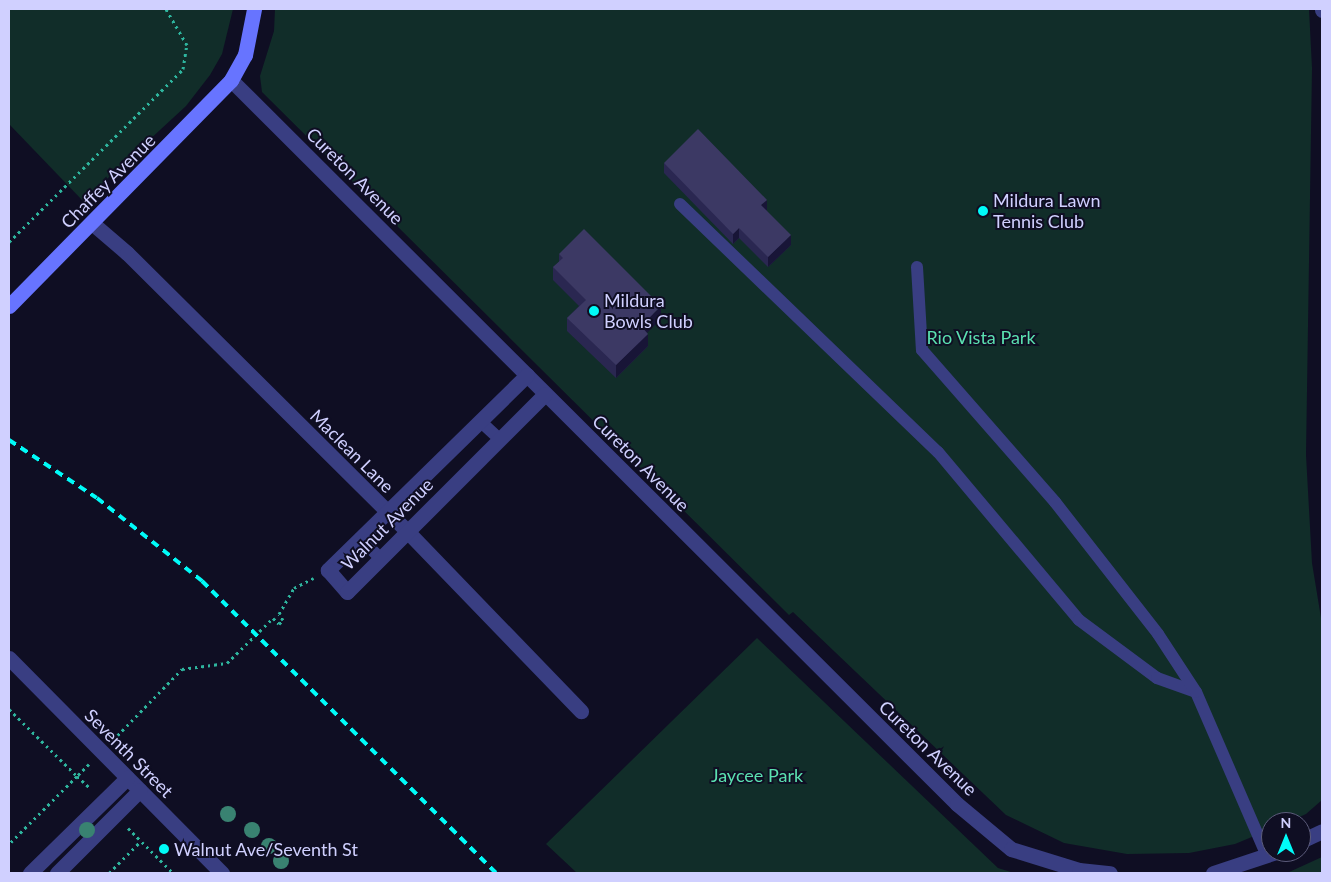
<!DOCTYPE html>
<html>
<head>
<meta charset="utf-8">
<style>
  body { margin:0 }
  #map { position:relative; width:1331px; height:882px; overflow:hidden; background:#0f0e23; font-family:Lato,sans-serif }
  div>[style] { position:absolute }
  .green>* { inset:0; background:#112d29 }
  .path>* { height:3px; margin-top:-1.5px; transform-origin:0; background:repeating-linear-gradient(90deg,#2eb59e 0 2.5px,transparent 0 6.5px) }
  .lane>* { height:12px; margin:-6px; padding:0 6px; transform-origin:6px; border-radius:6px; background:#393e82 }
  .street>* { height:15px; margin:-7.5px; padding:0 7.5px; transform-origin:7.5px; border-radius:7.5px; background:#393e82 }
  .secondary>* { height:15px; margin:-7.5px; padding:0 7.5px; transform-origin:7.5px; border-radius:7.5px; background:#6774ff }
  .rail>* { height:4px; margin-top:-2px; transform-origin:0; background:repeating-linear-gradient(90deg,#00fbf8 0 8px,transparent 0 14px) }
  .trees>* { width:16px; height:16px; margin:-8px; border-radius:50%; background:#398271 }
  .wall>* { inset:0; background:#2a2751 }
  .shaded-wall>* { inset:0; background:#181537 }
  .building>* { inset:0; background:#3c3964 }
  .dots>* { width:14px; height:14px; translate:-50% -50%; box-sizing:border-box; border:2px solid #0f0e23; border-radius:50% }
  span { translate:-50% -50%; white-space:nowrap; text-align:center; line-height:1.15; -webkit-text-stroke:4px #0f0e23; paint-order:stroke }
  .street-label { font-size:18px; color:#d0d0ff }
  .poi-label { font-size:18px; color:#d0d0ff }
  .left { translate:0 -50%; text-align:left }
  .park-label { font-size:18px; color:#5be0b0 }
  .frame { position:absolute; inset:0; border:10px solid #d0d0ff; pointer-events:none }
  .north { position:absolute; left:1261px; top:812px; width:50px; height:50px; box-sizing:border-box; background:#0f0e23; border:1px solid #5c5c7b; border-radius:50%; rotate:0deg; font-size:14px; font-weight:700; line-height:20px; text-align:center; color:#d0d0ff }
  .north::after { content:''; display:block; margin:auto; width:18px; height:22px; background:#00fbf8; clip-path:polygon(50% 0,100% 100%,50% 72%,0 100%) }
</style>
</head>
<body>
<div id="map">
  <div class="green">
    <div style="clip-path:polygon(9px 9px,233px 9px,222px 54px,210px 75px,186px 106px,83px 201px,9px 124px)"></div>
    <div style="clip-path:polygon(275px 9px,1309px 9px,1312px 68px,1306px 455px,1312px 563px,1322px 624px,1322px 800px,1306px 814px,1288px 822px,1271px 822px,1271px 829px,1235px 844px,1189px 853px,1127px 854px,1064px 843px,1006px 815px,793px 612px,789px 615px,262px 92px,260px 76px,274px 31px)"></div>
    <div style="clip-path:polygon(757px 638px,998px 868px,1014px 873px,577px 873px,546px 844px)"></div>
    <div style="clip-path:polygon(1322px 857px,1322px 873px,1287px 873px)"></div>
  </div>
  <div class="path">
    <div style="left:9px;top:242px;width:245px;rotate:-44.8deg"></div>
    <div style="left:183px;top:69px;width:24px;rotate:-81deg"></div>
    <div style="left:187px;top:45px;width:42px;rotate:-120.3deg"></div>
    <div style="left:9px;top:709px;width:95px;rotate:44.6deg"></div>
    <div style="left:77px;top:776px;width:96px;rotate:135deg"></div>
    <div style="left:113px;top:740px;width:99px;rotate:-45.8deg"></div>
    <div style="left:182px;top:669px;width:45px;rotate:-7.6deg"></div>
    <div style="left:227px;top:663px;width:64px;rotate:-44.4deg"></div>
    <div style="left:273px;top:618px;width:8px;rotate:45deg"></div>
    <div style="left:279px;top:624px;width:6px;rotate:-45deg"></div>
    <div style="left:283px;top:620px;width:7px;rotate:-124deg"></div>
    <div style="left:279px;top:614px;width:30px;rotate:-60deg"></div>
    <div style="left:294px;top:588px;width:22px;rotate:-27deg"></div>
    <div style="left:89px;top:764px;width:17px;rotate:135deg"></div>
    <div style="left:77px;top:776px;width:19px;rotate:43deg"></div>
    <div style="left:128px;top:828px;width:64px;rotate:45deg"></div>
    <div style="left:109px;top:873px;width:45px;rotate:-45deg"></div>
  </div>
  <div class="lane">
    <div style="left:680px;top:204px;width:358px;rotate:43.9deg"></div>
    <div style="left:938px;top:452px;width:219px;rotate:50deg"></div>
    <div style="left:1079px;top:620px;width:97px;rotate:36.6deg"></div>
    <div style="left:1157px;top:678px;width:41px;rotate:19.7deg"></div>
    <div style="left:1196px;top:692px;width:179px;rotate:66.6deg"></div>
    <div style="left:917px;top:267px;width:83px;rotate:86.6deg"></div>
    <div style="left:922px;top:350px;width:202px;rotate:48.8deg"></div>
    <div style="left:1055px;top:502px;width:167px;rotate:52deg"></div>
    <div style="left:1158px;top:634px;width:69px;rotate:56.8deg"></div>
    <div style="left:480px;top:421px;width:26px;rotate:43deg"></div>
    <div style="left:360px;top:538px;width:28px;rotate:45deg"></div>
  </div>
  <div class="street">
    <div style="left:1322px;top:9px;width:1px;rotate:90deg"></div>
    <div style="left:231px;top:80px;width:1025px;rotate:44.92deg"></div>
    <div style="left:957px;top:804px;width:70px;rotate:39.8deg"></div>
    <div style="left:1011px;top:849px;width:71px;rotate:17.2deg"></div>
    <div style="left:1079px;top:870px;width:31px;rotate:6deg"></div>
    <div style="left:92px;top:223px;width:46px;rotate:40.6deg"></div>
    <div style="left:127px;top:253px;width:393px;rotate:44.8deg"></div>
    <div style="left:406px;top:530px;width:252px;rotate:46deg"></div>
    <div style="left:527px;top:375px;width:279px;rotate:135.6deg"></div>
    <div style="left:328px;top:570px;width:29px;rotate:49deg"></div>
    <div style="left:347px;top:592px;width:280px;rotate:-45deg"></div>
    <div style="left:9px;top:658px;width:303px;rotate:45.3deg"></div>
    <div style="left:1301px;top:841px;width:23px;rotate:-25deg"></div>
    <div style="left:30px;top:873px;width:136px;rotate:-44.4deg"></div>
    <div style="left:57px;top:873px;width:117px;rotate:-45deg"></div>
    <div style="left:1213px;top:873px;width:66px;rotate:-18.4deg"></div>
  </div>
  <div class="secondary">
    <div style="left:9px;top:306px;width:317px;rotate:-45.5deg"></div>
    <div style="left:231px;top:80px;width:29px;rotate:-61deg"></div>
    <div style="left:245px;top:55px;width:47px;rotate:-78.9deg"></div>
  </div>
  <div class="rail">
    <div style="left:9px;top:440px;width:105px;rotate:33.4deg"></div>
    <div style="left:97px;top:498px;width:134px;rotate:38.3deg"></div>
    <div style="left:202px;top:581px;width:414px;rotate:44.8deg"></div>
  </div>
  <div class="trees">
    <div style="left:228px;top:814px"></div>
    <div style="left:87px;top:830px"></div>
    <div style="left:252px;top:830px"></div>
    <div style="left:269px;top:846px"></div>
    <div style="left:281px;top:861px"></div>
  </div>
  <div class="wall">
    <div style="clip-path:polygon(664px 163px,767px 210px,766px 210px,791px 245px,768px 267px,739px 238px,733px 244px,664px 173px)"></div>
    <div style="clip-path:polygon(559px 254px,661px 319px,647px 332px,648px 346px,616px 378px,567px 331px,567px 318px,579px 306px,553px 280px,553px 267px,559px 262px)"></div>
  </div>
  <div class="shaded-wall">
    <div style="clip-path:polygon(767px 200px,767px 210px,761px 215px,761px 205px)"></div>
    <div style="clip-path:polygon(739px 228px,739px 238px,733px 244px,733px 234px)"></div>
    <div style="clip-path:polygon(791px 235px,791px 245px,768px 267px,768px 257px)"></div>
    <div style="clip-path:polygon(661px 306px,661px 319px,641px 339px,641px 326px)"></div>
    <div style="clip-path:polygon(648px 334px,648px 346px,616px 378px,616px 365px)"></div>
  </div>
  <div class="building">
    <div style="clip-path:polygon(698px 129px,767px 200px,761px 205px,791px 235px,768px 257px,739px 228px,733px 234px,664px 163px)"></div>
    <div style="clip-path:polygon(584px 229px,661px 306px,641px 326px,648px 334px,616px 365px,567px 318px,586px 300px,553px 267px,563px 258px,559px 254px)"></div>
  </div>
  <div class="dots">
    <div style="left:983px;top:211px;background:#00fbf8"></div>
    <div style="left:594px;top:311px;background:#00fbf8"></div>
    <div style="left:164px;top:849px;background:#00fbf8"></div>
  </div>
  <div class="street-label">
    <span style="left:355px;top:176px;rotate:45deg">Cureton Avenue</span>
    <span style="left:108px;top:181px;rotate:-45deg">Chaffey Avenue</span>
    <span style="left:352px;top:451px;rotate:45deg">Maclean Lane</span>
    <span style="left:641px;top:463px;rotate:45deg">Cureton Avenue</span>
    <span style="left:387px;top:524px;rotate:-45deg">Walnut Avenue</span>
    <span style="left:928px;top:748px;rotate:44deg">Cureton Avenue</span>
    <span style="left:129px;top:753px;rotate:45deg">Seventh Street</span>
  </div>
  <div class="poi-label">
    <span class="left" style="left:993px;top:211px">Mildura Lawn<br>Tennis Club</span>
    <span class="left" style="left:604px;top:311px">Mildura<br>Bowls Club</span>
    <span class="left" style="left:174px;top:849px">Walnut Ave/Seventh St</span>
  </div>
  <div class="park-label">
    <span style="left:981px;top:337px">Rio Vista Park</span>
    <span style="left:757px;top:775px">Jaycee Park</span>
  </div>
  <div class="frame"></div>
  <div class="north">N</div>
</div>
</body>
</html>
